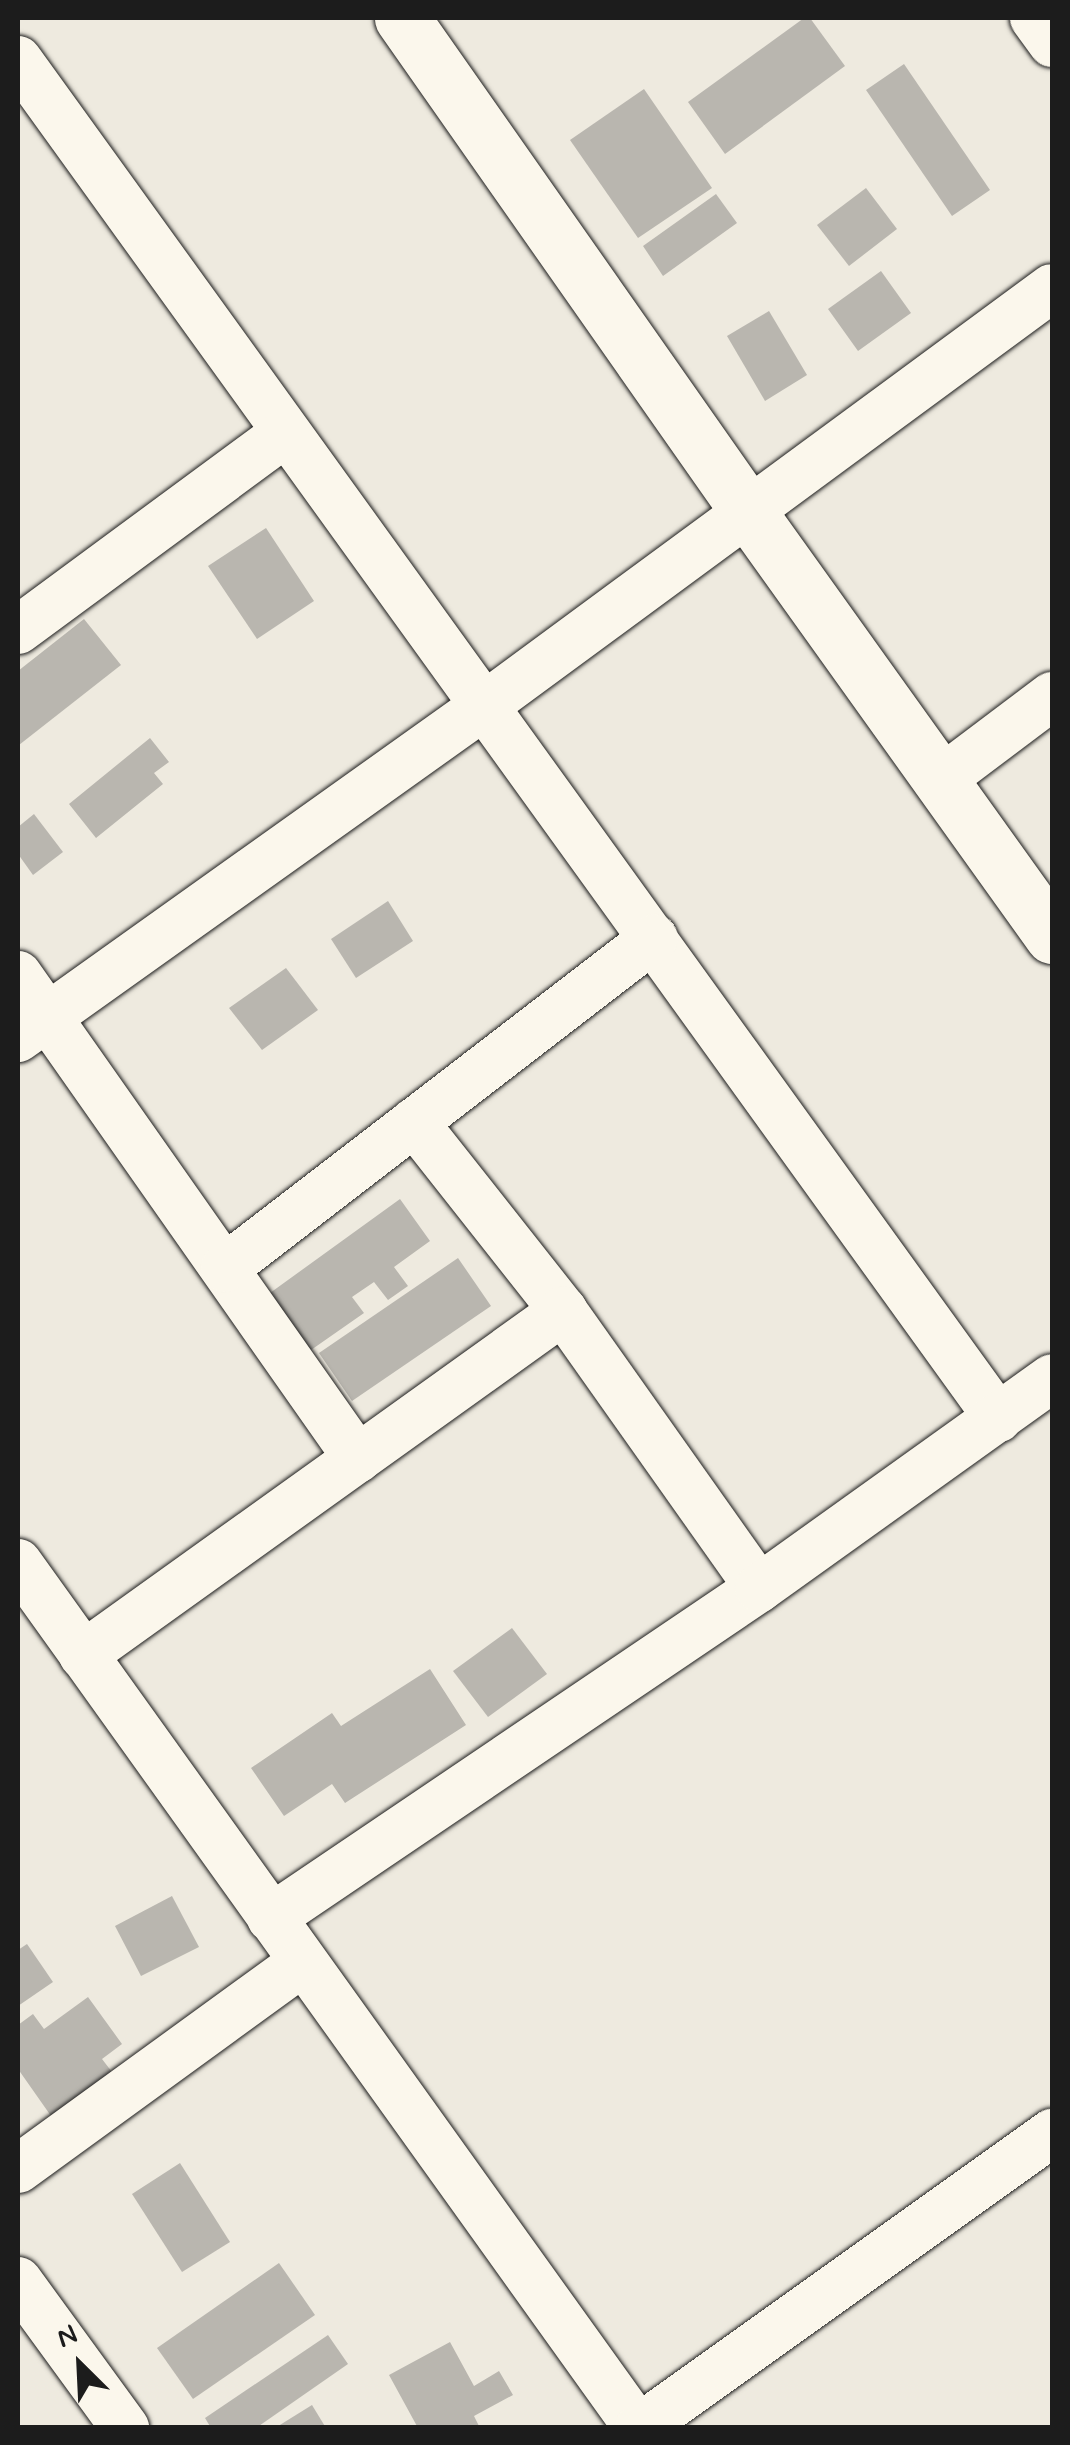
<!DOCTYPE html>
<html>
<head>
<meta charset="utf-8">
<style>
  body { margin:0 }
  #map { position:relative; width:1070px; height:2445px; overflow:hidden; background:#eeeadf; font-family:Mynerve,sans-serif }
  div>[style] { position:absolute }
  .building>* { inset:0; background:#b9b6af }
  .roads { filter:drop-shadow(0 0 2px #1c1c1c) drop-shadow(0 0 2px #1c1c1c) }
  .street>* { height:48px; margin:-24px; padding:0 24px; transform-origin:24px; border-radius:24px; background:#fbf7ec }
  .secondary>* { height:55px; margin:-27.5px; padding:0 27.5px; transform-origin:27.5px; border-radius:27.5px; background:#fbf7ec }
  span { translate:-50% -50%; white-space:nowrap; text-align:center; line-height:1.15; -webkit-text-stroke:8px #fbf7ec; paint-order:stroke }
  .frame { position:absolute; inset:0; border:20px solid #1c1c1c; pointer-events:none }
  .north { position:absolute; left:30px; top:2315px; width:100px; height:100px; -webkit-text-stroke:8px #fbf7ec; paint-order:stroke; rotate:336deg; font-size:28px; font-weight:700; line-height:40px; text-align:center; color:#1c1c1c }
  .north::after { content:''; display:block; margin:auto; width:35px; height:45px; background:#1c1c1c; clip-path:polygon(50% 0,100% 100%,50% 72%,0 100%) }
</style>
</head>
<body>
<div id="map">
  <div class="building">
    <div style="clip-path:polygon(804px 18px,810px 18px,845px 66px,725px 154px,688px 102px)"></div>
    <div style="clip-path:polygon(904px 64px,990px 190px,952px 216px,866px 90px)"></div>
    <div style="clip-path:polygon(644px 89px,712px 188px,638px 238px,570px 140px)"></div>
    <div style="clip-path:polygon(866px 188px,897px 229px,849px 266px,817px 225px)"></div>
    <div style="clip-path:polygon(716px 194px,737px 223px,663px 276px,643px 246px)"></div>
    <div style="clip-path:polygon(881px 271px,911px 313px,858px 351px,828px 309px)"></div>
    <div style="clip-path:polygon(769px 311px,807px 375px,765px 401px,727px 336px)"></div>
    <div style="clip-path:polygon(266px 528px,314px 601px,257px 639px,208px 566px)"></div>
    <div style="clip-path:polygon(84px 619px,121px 665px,19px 745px,18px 671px)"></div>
    <div style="clip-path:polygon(150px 738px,169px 762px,154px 773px,163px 784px,96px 838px,69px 804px)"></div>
    <div style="clip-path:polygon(34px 814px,63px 852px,33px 875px,18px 854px,18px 827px)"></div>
    <div style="clip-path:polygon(388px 901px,413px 941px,356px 978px,331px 939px)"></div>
    <div style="clip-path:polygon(286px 968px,318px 1010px,262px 1050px,229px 1008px)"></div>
    <div style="clip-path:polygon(400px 1199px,430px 1241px,394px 1267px,408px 1286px,388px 1300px,374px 1282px,352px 1297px,364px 1313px,311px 1350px,270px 1293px)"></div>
    <div style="clip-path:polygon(458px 1258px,491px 1306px,352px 1401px,319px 1353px)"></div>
    <div style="clip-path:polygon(512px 1628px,547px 1674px,488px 1717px,453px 1671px)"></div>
    <div style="clip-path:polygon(430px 1669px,466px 1725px,345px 1803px,332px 1784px,284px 1816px,251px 1768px,332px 1713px,341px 1726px)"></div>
    <div style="clip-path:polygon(172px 1896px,199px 1947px,141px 1976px,115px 1926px)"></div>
    <div style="clip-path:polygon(27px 1944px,53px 1982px,18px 2006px,18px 1950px)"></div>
    <div style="clip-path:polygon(88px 1997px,122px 2044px,102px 2059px,112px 2072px,51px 2116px,18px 2069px,18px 2025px,33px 2014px,44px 2029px)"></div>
    <div style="clip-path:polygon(180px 2163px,230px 2242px,182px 2272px,132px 2194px)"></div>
    <div style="clip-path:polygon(279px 2263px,315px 2315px,193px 2399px,157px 2348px)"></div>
    <div style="clip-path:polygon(328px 2335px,348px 2364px,256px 2428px,211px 2428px,205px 2418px)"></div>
    <div style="clip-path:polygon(450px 2342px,474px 2386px,499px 2371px,513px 2395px,474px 2416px,480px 2428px,418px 2428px,389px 2375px)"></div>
    <div style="clip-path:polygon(312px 2405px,326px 2428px,275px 2428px)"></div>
  </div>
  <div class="roads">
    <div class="street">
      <div style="left:1034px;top:18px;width:31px;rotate:54deg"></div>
      <div style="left:18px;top:60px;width:1675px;rotate:54.18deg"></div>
      <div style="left:18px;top:630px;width:332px;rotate:-36.4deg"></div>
      <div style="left:942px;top:779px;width:138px;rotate:-37deg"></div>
      <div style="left:18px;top:975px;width:591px;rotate:54.91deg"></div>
      <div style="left:18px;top:1038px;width:572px;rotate:-35.47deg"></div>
      <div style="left:484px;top:706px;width:705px;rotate:-36.35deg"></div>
      <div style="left:414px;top:1122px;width:241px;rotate:51.7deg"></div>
      <div style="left:563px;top:1311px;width:339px;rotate:54.7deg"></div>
      <div style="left:225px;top:1268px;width:541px;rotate:-37.57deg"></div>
      <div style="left:18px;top:1563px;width:1064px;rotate:54.37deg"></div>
      <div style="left:83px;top:1655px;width:591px;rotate:-35.63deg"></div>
      <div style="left:271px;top:1918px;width:589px;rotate:-34.07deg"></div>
      <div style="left:759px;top:1588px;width:360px;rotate:-35.6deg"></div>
      <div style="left:18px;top:2169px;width:352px;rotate:-36deg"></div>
      <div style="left:18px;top:2281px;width:182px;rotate:53.9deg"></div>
      <div style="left:639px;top:2428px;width:508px;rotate:-35.54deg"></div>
    </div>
    <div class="secondary">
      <div style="left:402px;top:18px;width:601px;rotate:54.96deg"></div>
      <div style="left:747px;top:510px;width:524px;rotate:54.4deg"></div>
    </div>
  </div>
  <div class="frame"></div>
  <div class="north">N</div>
</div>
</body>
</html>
